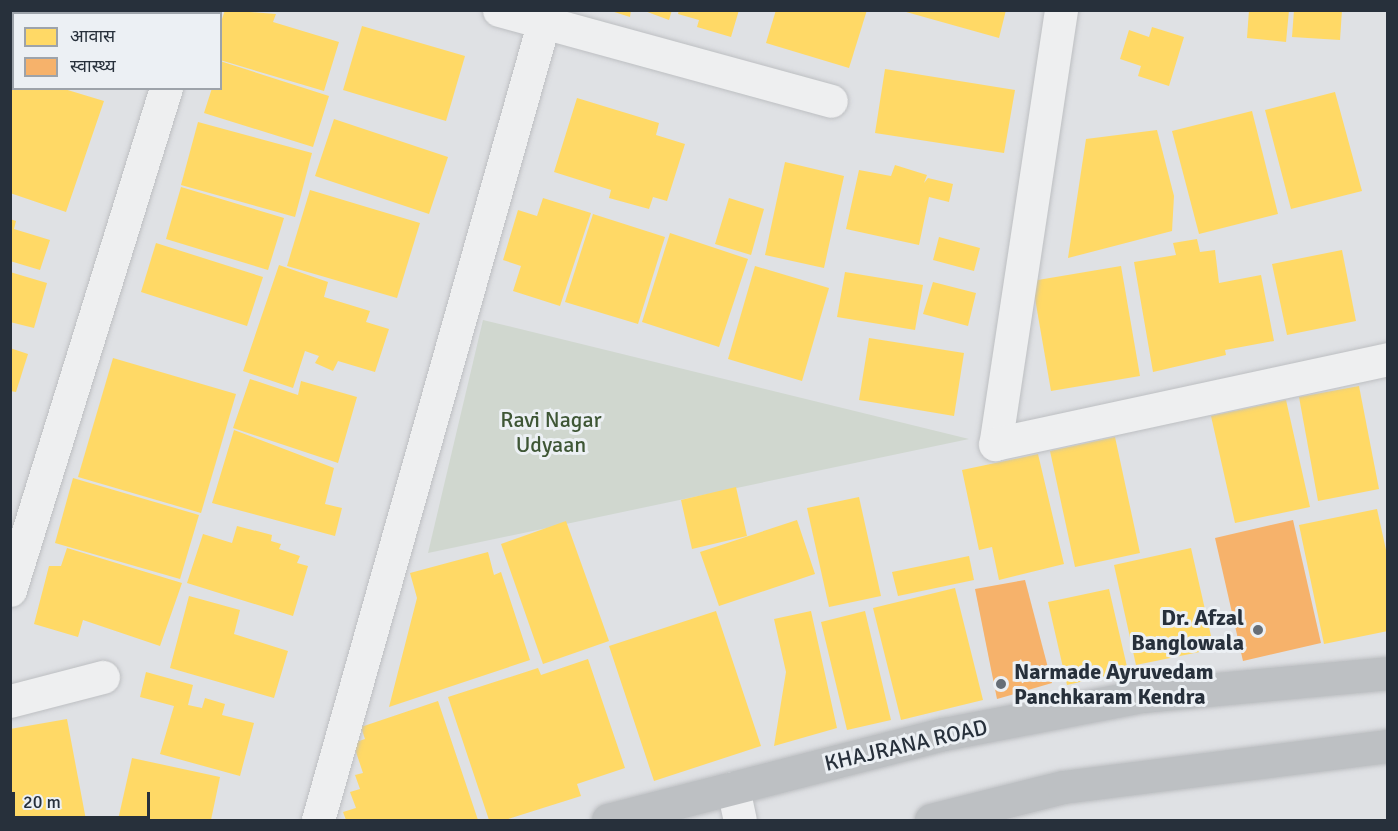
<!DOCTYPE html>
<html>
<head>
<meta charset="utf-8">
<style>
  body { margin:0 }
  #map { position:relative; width:1398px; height:831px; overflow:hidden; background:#dfe1e4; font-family:Signika,"Noto Sans Devanagari",sans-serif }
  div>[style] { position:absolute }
  .green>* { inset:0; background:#d0d7cf }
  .homes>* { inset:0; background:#ffd966 }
  .health>* { inset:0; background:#f6b26b }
  .roads { filter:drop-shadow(0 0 2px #bdbfc2) drop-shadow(0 0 2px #bdbfc2) }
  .minor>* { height:33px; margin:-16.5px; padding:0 16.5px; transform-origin:16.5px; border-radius:16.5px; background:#eeeff0 }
  .secondary>* { height:33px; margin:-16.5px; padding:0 16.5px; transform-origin:16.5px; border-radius:16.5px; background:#bdc0c3 }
  .dots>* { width:16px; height:16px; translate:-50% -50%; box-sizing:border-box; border:3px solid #ecf0f4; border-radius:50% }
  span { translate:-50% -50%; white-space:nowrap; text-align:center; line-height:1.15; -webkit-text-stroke:6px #ecf0f4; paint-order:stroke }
  .park-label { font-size:22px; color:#3e5635 }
  .poi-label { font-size:22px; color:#27303b; font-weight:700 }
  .right { translate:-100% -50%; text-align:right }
  .left { translate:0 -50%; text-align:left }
  .street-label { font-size:22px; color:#27303b }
  .frame { position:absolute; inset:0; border:12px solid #27303b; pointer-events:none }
  .legend { position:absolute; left:12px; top:12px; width:210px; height:78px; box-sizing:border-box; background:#ecf0f4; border:2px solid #9da3aa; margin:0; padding:8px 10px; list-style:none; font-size:18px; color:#27303b }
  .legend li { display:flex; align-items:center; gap:12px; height:30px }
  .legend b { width:30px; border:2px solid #9da3aa }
  .scale { position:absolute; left:12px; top:792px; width:138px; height:27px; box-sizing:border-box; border:3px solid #27303b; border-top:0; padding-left:8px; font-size:18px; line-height:21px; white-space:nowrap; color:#27303b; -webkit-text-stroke:4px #ecf0f4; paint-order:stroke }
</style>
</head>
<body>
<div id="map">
  <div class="green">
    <div style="clip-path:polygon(483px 320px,969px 439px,428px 553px)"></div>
  </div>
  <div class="homes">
    <div style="clip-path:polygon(10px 10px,128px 10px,14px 14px,14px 69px)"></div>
    <div style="clip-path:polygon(225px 10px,276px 14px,273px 22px,339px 42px,324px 91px,220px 60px,220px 25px)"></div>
    <div style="clip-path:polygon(608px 10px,631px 10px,630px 17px)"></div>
    <div style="clip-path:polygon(642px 10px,672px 10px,669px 20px)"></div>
    <div style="clip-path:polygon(679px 10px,739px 10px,731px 37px,697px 27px,699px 20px,678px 14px)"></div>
    <div style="clip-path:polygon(776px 10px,867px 10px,849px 68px,766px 43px)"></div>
    <div style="clip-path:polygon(899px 10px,1006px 10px,999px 38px)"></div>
    <div style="clip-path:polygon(1249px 10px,1289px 10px,1286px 42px,1247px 38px)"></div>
    <div style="clip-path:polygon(1294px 10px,1342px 10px,1340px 40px,1292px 37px)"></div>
    <div style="clip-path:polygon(362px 26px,465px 56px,446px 121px,343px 90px)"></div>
    <div style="clip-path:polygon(1152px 27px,1184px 37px,1169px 86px,1138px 76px,1141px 66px,1120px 59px,1129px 30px,1149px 37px)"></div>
    <div style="clip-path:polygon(220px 61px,329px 96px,313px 147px,204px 113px,212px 88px,220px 88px)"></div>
    <div style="clip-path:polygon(885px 69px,1015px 90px,1004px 153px,875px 133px)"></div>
    <div style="clip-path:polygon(10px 74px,14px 88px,61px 88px,104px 101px,66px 212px,10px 193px)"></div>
    <div style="clip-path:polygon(1335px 92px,1362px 191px,1291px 209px,1265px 110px)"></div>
    <div style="clip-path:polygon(577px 98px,659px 123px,656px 135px,685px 144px,667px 201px,653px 197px,649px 209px,609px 198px,611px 190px,554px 172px)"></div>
    <div style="clip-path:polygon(1252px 111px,1278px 214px,1199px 234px,1172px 131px)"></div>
    <div style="clip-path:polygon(334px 119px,448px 157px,429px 214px,315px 176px)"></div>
    <div style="clip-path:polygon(198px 122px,312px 153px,295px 217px,181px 185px)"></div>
    <div style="clip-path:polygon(1157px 130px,1174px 196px,1172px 231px,1068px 258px,1086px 139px)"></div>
    <div style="clip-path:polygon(785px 162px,844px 176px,824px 268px,765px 255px)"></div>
    <div style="clip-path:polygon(895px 165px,927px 175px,924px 183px,928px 178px,953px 184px,949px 202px,929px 197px,919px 245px,846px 229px,859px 170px,891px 176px)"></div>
    <div style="clip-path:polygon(181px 187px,284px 218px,268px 270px,166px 239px)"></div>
    <div style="clip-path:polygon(310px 190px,420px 223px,397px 298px,287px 266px)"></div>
    <div style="clip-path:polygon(543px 198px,591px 213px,560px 306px,513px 291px,521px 266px,503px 260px,518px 210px,537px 216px)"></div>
    <div style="clip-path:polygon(729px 198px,764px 209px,751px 255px,715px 244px)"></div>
    <div style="clip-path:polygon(593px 214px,665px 237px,638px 324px,565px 302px)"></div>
    <div style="clip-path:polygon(10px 219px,16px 221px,14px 229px,50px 240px,40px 270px,10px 261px)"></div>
    <div style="clip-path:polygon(670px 233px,748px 259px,719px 347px,642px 322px)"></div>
    <div style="clip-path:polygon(939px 237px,980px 248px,974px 271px,933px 260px)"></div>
    <div style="clip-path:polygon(1197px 239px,1200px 252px,1215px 250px,1219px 283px,1261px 275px,1274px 341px,1225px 350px,1226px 355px,1153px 372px,1134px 262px,1176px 255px,1173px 243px)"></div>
    <div style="clip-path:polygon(156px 243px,263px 277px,247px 326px,141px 292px)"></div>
    <div style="clip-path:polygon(1342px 250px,1356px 321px,1287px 335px,1272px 264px)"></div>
    <div style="clip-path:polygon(279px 265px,328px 282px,324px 297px,370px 311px,366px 322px,389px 329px,375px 372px,338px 361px,333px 371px,315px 363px,319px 356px,305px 351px,293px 388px,243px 371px)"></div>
    <div style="clip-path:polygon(755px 266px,829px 288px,802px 381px,728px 359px)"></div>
    <div style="clip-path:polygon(1121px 266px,1140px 376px,1051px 391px,1032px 281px)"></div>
    <div style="clip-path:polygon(10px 272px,47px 283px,34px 328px,10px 322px)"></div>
    <div style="clip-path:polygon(845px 272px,923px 285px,915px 330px,837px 317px)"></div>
    <div style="clip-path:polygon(933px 282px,976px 293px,968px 326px,923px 314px)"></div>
    <div style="clip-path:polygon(869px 338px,964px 353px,954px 416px,859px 400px)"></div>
    <div style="clip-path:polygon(10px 348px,28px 354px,16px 392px,10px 391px)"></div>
    <div style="clip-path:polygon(113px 358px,236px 394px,201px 513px,78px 477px)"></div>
    <div style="clip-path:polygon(250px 379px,298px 395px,301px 381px,357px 397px,338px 463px,233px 428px)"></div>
    <div style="clip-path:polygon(1359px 386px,1379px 489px,1318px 501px,1299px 397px)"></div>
    <div style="clip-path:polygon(1286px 400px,1310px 507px,1235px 523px,1211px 416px)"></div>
    <div style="clip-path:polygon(234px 430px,334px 468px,325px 504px,342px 508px,335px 536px,212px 503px)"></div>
    <div style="clip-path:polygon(1115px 437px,1140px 553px,1075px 567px,1050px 451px)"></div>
    <div style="clip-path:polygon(1038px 454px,1064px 564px,999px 580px,992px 547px,979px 550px,962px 470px)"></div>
    <div style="clip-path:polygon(73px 478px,199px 515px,180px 579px,55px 543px)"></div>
    <div style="clip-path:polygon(736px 487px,747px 536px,692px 549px,681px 500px)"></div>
    <div style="clip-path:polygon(859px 497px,881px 596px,829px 607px,807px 508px)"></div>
    <div style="clip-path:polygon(1377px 509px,1388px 559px,1388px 631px,1324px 644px,1299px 525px)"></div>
    <div style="clip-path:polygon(797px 520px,815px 574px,719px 606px,700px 552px)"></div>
    <div style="clip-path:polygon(566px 521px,609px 641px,543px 664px,501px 544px)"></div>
    <div style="clip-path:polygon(237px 526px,272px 535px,271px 541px,281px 544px,279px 549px,300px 556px,297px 563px,308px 566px,293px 616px,187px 583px,203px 534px,232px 543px)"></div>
    <div style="clip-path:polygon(67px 548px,182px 583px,160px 646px,83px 620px,78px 637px,34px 624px,49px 566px,61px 566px)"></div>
    <div style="clip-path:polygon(1191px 548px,1214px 649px,1136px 665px,1114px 565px)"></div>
    <div style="clip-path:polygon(488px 552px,494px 575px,501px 572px,530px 660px,389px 707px,417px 598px,410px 573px)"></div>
    <div style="clip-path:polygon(969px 556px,974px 580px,898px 596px,892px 572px)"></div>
    <div style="clip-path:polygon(955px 588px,983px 700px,901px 720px,873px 608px)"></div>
    <div style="clip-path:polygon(1109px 589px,1128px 671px,1067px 685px,1048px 602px)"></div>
    <div style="clip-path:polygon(189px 596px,240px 610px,234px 634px,288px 651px,274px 698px,170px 668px)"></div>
    <div style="clip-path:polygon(716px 611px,761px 746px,654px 781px,609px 646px)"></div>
    <div style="clip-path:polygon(811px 611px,837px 728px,774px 746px,786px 672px,774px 619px)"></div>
    <div style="clip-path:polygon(865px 611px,891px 720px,847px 730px,821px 622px)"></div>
    <div style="clip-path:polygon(588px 659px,625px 768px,577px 784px,581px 796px,505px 820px,489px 820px,448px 697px,538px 668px,541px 675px)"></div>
    <div style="clip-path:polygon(146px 672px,193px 685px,188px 705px,202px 708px,205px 698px,225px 704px,222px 715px,254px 723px,240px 776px,160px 754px,174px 706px,140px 697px)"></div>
    <div style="clip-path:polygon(438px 701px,478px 820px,346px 820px,343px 812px,356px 808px,350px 792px,360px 789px,355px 775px,363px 773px,353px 743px,365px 739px,361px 727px)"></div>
    <div style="clip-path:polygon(67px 719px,86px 820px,10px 820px,10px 729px)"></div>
    <div style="clip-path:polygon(132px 758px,220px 777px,211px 820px,118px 820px)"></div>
  </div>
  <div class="health">
    <div style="clip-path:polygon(1293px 520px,1321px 643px,1243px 661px,1215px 538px)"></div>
    <div style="clip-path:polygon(1025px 580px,1052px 683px,997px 699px,975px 589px)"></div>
  </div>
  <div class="roads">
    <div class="minor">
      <div style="left:499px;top:10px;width:344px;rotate:15.3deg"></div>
      <div style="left:1061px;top:10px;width:439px;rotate:98.6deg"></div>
      <div style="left:995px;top:444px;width:402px;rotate:-12.2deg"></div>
      <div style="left:189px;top:14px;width:4px;rotate:-76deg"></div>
      <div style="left:10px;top:590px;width:526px;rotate:-72.74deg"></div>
      <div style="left:10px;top:701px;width:96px;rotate:-14.5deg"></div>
      <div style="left:733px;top:788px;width:33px;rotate:78deg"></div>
      <div style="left:318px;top:820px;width:842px;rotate:-74.21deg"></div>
    </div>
    <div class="secondary">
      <div style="left:608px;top:820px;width:347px;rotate:-14.4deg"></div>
      <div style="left:944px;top:734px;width:202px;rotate:-10.9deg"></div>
      <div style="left:1142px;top:696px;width:247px;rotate:-5.3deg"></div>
      <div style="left:931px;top:820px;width:136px;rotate:-14deg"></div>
      <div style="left:1063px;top:787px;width:328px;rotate:-7.2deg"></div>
    </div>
  </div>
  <div class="dots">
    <div style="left:1258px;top:630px;background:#676e76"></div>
    <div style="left:1001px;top:684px;background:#676e76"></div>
  </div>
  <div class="park-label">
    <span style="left:551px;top:432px">Ravi Nagar<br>Udyaan</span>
  </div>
  <div class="poi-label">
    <span class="right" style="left:1244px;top:630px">Dr. Afzal<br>Banglowala</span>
    <span class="left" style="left:1014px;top:684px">Narmade Ayruvedam<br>Panchkaram Kendra</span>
  </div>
  <div class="street-label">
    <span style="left:906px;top:745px;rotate:-13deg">KHAJRANA ROAD</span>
  </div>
  <div class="frame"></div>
  <ul class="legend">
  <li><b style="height:16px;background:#ffd966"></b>आवास</li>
  <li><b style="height:16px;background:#f6b26b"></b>स्वास्थ्य</li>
  </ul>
  <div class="scale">20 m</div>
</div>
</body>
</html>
